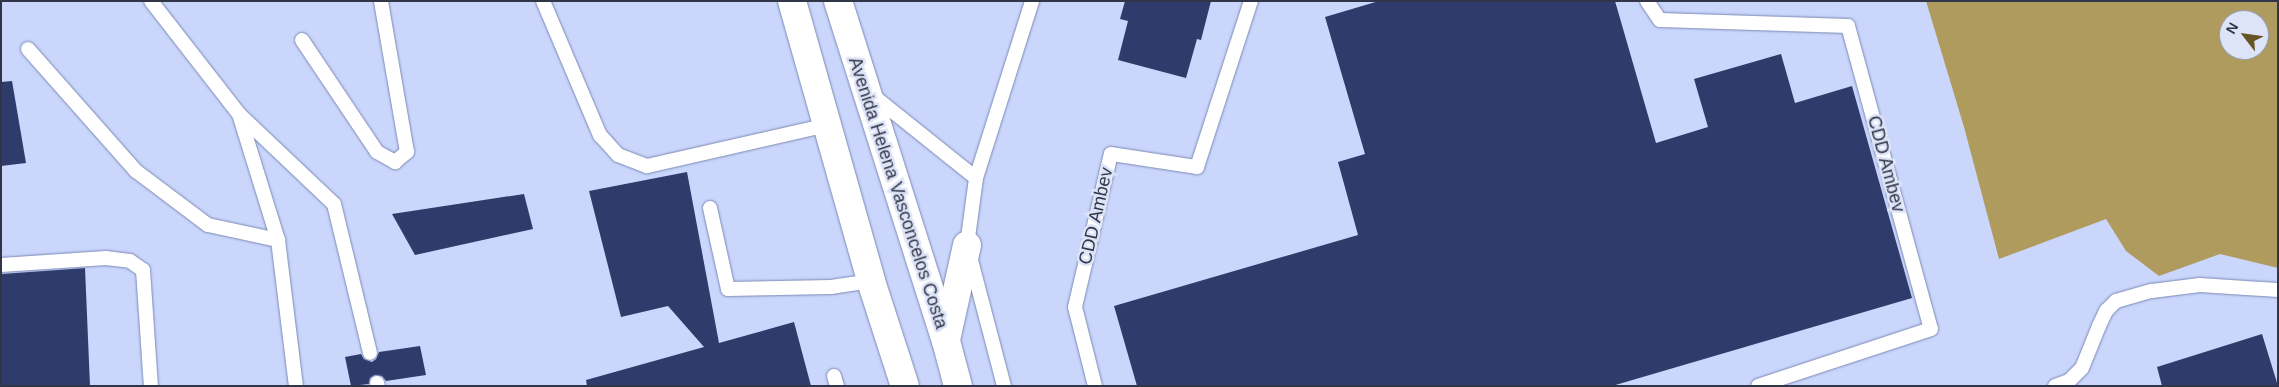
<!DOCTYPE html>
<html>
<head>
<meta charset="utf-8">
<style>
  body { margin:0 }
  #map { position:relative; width:2279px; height:387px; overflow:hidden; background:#cad6fc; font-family:Arial,sans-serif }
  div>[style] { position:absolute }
  .forest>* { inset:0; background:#b09b5f }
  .building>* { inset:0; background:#2f3b6b }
  .roads { filter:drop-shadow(0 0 1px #7c89b4) drop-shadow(0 0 1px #7c89b4) }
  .service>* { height:14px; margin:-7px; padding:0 7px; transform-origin:7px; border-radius:7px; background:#fff }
  .trunk>* { height:28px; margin:-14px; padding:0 14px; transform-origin:14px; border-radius:14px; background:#fff }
  span { translate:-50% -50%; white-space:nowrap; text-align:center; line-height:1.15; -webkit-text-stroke:5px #dee4f7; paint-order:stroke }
  .street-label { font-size:18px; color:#303548 }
  .frame { position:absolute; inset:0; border:2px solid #303548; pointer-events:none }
  .north { position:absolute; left:2219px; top:10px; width:50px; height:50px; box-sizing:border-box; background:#dee4f7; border:1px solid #989eb1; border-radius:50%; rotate:300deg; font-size:14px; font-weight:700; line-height:20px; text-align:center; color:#303548 }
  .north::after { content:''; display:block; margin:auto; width:18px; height:22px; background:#655522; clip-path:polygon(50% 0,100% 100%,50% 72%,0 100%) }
</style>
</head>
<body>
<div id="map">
  <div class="forest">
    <div style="clip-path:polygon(evenodd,1926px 1px,2278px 1px,2278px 268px,2220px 254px,2159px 276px,2126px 251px,2106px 219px,1999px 259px,1964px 127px,1926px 1px,2229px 20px,2259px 20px,2259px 50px,2229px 50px,2229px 20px)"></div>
  </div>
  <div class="building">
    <div style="clip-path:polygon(1125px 1px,1211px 1px,1201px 40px,1197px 39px,1186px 78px,1118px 60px,1128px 21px,1120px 19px)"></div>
    <div style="clip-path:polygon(1379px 1px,1615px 1px,1656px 143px,1708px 127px,1694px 79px,1781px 54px,1795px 103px,1852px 86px,1912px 298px,1612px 386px,1137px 386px,1114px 306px,1358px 235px,1338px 162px,1365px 154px,1325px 17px)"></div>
    <div style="clip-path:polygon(12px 81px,26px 163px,1px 166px,1px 82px)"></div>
    <div style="clip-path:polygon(687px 172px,719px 343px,794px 322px,811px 386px,587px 386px,586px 380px,704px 347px,668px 306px,621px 317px,589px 191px)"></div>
    <div style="clip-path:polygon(524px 194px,533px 229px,415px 255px,392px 214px)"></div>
    <div style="clip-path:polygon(85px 268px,90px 386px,1px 386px,1px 274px)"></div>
    <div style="clip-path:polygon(2262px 334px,2278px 386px,2162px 386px,2157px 367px)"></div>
    <div style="clip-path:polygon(420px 346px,426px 375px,386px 381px,382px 376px,375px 375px,370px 378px,369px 384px,351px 386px,345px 357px,361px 354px,364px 359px,372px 362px,376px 359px,379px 352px)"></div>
  </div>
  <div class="roads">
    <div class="service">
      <div style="left:151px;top:1px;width:143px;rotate:52.1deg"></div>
      <div style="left:239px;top:114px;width:132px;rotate:72.8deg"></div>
      <div style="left:278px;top:240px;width:147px;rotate:83deg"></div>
      <div style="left:543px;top:1px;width:146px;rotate:67deg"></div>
      <div style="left:600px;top:135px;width:27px;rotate:48deg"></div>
      <div style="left:618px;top:155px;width:31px;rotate:21deg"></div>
      <div style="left:647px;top:166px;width:186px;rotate:-12.8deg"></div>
      <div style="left:1647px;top:1px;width:23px;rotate:56deg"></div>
      <div style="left:1660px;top:20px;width:188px;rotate:1.8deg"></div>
      <div style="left:1848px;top:26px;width:314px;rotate:74.7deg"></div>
      <div style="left:1931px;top:329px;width:182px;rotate:161.8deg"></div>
      <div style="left:302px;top:40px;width:135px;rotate:56.2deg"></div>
      <div style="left:377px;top:152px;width:21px;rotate:29deg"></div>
      <div style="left:395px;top:162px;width:16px;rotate:-40deg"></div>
      <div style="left:407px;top:152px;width:153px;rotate:-99.8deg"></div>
      <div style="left:28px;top:49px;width:163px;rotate:48.5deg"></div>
      <div style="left:136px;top:171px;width:90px;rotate:36.9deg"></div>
      <div style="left:208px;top:225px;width:72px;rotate:12.1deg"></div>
      <div style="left:871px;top:94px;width:134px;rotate:38.7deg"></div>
      <div style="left:239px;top:114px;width:131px;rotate:43.5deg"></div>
      <div style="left:334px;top:204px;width:153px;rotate:76.4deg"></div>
      <div style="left:710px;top:208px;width:83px;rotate:77.5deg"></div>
      <div style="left:728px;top:289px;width:103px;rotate:-1.1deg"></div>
      <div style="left:831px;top:287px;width:40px;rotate:-8.5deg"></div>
      <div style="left:1px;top:265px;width:105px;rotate:-3.8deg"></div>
      <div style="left:106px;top:258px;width:24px;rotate:7deg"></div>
      <div style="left:130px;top:261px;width:16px;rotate:35deg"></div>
      <div style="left:143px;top:270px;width:116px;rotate:86.1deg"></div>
      <div style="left:834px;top:376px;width:10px;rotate:73deg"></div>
      <div style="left:377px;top:383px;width:3px;rotate:72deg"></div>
      <div style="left:1004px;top:386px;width:146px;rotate:-104.7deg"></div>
      <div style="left:967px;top:245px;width:68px;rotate:-82.3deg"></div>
      <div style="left:976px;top:178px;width:186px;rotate:-72.4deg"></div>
      <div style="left:1095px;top:386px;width:81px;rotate:-104.2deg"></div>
      <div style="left:1075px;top:307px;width:157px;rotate:-76.8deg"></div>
      <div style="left:1111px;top:154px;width:87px;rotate:8.6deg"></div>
      <div style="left:1197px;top:167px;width:175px;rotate:-72deg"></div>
      <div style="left:2055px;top:386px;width:15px;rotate:-20deg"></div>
      <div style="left:2069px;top:381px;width:18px;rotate:-45deg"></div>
      <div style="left:2082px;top:368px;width:45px;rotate:-68deg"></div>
      <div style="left:2099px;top:326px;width:17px;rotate:-65deg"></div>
      <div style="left:2106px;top:311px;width:14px;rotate:-45deg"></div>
      <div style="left:2116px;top:301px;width:37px;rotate:-16deg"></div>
      <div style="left:2152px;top:291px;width:48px;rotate:-7.1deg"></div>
      <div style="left:2200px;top:285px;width:78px;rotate:3.7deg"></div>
    </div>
    <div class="trunk">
      <div style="left:792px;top:1px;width:291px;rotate:74.2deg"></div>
      <div style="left:871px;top:281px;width:110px;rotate:72.1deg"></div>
      <div style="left:838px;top:1px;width:357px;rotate:72.4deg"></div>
      <div style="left:946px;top:341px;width:47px;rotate:75.1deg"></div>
      <div style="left:946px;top:340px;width:97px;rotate:-77.5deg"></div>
    </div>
  </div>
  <div class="street-label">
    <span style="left:1886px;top:164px;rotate:75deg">CDD Ambev</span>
    <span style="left:898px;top:193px;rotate:72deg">Avenida Helena Vasconcelos Costa</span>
    <span style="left:1096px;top:216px;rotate:-77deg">CDD Ambev</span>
  </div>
  <div class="frame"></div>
  <div class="north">N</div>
</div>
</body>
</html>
